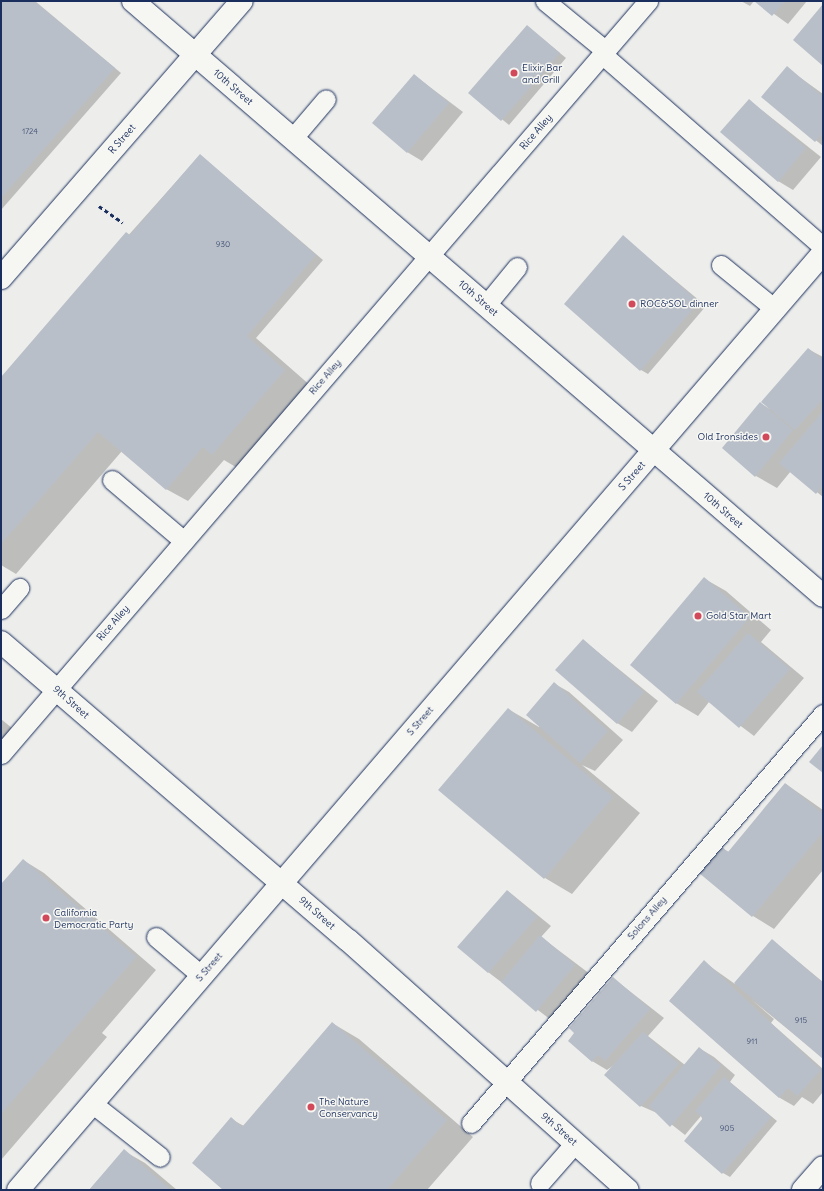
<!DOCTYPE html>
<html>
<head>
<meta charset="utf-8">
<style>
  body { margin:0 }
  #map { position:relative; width:824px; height:1191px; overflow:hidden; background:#edeeec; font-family:Delius,sans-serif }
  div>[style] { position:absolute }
  .shadow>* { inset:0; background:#0003 }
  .building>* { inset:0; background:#b9bfc8 }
  .path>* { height:2.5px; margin-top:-1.25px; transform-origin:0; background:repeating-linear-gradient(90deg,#1b2f5e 0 4px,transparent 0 7px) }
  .roads { filter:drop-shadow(0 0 1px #1b2f5e) drop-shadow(0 0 1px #1b2f5e) }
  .lane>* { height:19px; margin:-9.5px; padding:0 9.5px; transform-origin:9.5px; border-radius:9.5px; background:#f6f6f2 }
  .street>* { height:22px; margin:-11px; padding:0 11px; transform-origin:11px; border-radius:11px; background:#f6f6f2 }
  .secondary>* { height:22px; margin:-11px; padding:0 11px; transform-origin:11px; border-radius:11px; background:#f6f6f2 }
  .dots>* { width:11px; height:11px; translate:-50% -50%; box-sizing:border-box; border:2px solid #f6f6f2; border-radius:50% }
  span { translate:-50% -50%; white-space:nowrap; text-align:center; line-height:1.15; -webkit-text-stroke:3px #f6f6f2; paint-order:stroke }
  .number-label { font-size:8px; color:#425378 }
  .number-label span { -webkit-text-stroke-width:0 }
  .poi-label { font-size:10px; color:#1b2f5e }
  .left { translate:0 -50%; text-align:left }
  .right { translate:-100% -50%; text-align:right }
  .street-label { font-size:10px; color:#1b2f5e }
  .frame { position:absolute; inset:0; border:2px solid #1b2f5e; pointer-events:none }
</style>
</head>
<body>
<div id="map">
  <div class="shadow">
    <div style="clip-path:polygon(1px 1px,35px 1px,121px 73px,1px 210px)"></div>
    <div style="clip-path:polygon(741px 1px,754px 1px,750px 6px)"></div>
    <div style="clip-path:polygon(756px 1px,807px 1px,788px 24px)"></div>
    <div style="clip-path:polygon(527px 26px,566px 58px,509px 125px,470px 93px)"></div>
    <div style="clip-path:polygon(787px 68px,823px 94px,823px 146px,762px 97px)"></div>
    <div style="clip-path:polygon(414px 75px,463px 112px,422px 161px,407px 152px)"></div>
    <div style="clip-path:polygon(749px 100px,821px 157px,793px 190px,778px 181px)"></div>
    <div style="clip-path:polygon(200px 155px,323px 260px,256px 338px,311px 386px,239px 469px,224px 460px,188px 501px,166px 489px,122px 451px,16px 574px,1px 565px,1px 378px)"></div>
    <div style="clip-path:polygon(623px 237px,706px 306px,648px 374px,641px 370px)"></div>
    <div style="clip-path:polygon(808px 349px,823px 357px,823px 497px,791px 471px,777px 488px,756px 476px,760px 403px,770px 409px)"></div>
    <div style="clip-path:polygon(705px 579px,726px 591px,771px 630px,761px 642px,804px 678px,754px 736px,709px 702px,698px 716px,676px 703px)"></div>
    <div style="clip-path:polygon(583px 640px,658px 701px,632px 732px,617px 723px)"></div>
    <div style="clip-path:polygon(555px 684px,569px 692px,623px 740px,595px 771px,582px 765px,640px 813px,572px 894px,545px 878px,440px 790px,508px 709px,539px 727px)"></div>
    <div style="clip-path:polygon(1px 719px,24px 738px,1px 765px)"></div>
    <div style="clip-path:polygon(786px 784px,823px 810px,823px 870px,774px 929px,753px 916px,700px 872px,721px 848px,729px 852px)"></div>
    <div style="clip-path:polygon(23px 860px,44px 873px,156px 970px,102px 1033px,107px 1037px,1px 1160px,1px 886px)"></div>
    <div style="clip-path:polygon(508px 891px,551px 926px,541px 937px,590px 974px,551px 1020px,488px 972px)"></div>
    <div style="clip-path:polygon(772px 940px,823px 982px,823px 1058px,752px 1000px,774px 1019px,771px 1023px,823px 1069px,823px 1092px,813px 1104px,802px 1097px,794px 1106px,780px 1098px,670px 1000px,704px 962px,735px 984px)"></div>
    <div style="clip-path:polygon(613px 978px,664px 1018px,648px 1036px,685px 1065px,699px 1048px,714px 1057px,735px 1075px,730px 1082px,777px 1121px,730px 1177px,723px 1173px,701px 1116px,685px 1135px,657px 1113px,641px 1106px,605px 1075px,614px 1065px,607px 1070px,592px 1061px)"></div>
    <div style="clip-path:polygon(332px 1023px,359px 1039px,473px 1137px,427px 1190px,225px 1190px,231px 1119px,244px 1126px)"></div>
    <div style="clip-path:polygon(124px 1151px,145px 1163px,177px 1190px,89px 1190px)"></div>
  </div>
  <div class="building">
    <div style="clip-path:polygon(1px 1px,34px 1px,115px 68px,1px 198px)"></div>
    <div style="clip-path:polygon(754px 1px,785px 1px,772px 16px)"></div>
    <div style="clip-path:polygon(823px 4px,823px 66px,793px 40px)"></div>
    <div style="clip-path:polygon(527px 25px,560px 53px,501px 121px,468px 93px)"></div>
    <div style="clip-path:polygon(787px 66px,823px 97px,823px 133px,815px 142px,761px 97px)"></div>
    <div style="clip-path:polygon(414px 74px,449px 103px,407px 153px,372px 123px)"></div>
    <div style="clip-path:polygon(749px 99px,806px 148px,778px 182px,720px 132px)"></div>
    <div style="clip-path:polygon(200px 154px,316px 255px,247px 336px,285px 370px,212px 455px,203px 447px,166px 490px,98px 432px,1px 544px,1px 377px,126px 232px,130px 235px)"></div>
    <div style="clip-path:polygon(623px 235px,699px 302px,640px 371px,564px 304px)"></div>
    <div style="clip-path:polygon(808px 348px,823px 360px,823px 399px,795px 430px,761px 402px)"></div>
    <div style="clip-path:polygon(760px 402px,793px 430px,755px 477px,722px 448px)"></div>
    <div style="clip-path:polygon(823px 411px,823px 485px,816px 494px,779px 463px)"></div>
    <div style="clip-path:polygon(704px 577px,750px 617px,676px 704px,630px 665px)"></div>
    <div style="clip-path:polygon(748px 633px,790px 669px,739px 728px,697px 692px)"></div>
    <div style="clip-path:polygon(583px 639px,644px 692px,617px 724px,555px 670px)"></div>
    <div style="clip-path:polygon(554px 682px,608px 731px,580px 763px,526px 715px)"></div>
    <div style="clip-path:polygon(508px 708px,613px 797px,544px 879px,438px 790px)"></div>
    <div style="clip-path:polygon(823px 745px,823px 773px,809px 762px)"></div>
    <div style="clip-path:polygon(785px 783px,823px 814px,823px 832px,752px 917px,699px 873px,721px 846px,728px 852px)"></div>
    <div style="clip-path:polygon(23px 859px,136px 957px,1px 1114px,1px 884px)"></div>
    <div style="clip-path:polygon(507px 890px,537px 917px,488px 973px,457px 947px)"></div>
    <div style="clip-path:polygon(540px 935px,575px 965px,536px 1012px,501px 982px)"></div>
    <div style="clip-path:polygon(772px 939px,823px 983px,823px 1059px,734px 983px)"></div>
    <div style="clip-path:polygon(704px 960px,821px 1070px,797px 1096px,788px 1088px,779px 1098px,669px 1001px)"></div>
    <div style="clip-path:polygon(613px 977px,650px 1009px,605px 1061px,598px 1055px,592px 1062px,568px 1041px,574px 1033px,569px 1028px)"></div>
    <div style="clip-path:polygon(332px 1022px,447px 1120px,387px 1190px,223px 1190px,192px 1163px,231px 1117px,242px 1127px)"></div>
    <div style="clip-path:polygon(643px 1032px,679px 1064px,640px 1107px,604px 1075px)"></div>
    <div style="clip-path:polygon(699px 1047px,721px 1066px,670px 1127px,649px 1106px)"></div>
    <div style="clip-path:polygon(724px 1077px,771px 1117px,722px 1174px,684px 1141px,703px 1118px,695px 1111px)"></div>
    <div style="clip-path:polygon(124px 1149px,171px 1190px,89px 1190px)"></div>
  </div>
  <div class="path">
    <div style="left:99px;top:206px;width:29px;rotate:35deg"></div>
  </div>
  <div class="roads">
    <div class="lane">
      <div style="left:545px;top:1px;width:79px;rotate:39.3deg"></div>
      <div style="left:603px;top:55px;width:292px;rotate:41.1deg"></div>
      <div style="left:292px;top:139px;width:52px;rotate:-49.6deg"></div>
      <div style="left:721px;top:265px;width:70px;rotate:39.2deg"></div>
      <div style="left:486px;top:305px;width:49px;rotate:-50.8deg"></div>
      <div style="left:112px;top:480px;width:94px;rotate:40.3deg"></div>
      <div style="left:1px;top:609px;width:28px;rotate:-49deg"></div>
      <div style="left:1px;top:754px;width:993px;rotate:-49.33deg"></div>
      <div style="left:156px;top:937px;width:60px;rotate:40.3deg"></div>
      <div style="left:93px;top:1104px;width:85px;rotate:38.3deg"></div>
      <div style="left:471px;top:1123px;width:540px;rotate:-49.28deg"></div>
      <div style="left:540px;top:1183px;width:53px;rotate:-48.8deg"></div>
    </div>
    <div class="street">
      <div style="left:1px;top:278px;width:367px;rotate:-49deg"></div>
      <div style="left:18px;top:1190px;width:1235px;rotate:-49.33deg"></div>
    </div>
    <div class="secondary">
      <div style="left:133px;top:1px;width:911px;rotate:40.77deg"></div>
      <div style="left:1px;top:642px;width:457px;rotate:40.7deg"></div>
      <div style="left:348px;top:940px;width:375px;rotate:41.8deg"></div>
      <div style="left:803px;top:1190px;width:30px;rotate:-49deg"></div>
    </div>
  </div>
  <div class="dots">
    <div style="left:514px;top:73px;background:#d1495b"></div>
    <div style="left:632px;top:304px;background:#d1495b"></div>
    <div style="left:766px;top:437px;background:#d1495b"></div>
    <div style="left:698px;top:616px;background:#d1495b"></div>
    <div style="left:46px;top:918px;background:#d1495b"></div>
    <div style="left:311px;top:1107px;background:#d1495b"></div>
  </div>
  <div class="number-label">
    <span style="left:30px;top:132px">1724</span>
    <span style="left:223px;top:245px">930</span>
    <span style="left:801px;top:1021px">915</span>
    <span style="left:752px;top:1042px">911</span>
    <span style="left:727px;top:1129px">905</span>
  </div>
  <div class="poi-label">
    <span class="left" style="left:522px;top:73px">Elixir Bar<br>and Grill</span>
    <span class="left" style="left:640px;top:304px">ROC&amp;SOL dinner</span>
    <span class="right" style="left:758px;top:437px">Old Ironsides</span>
    <span class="left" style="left:706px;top:616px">Gold Star Mart</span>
    <span class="left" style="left:54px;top:918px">California<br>Democratic Party</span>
    <span class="left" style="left:319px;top:1107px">The Nature<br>Conservancy</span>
  </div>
  <div class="street-label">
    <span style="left:233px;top:87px;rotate:41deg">10th Street</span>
    <span style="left:536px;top:132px;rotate:-49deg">Rice Alley</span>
    <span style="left:122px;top:139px;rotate:-49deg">R Street</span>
    <span style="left:478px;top:298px;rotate:41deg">10th Street</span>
    <span style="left:325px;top:377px;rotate:-49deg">Rice Alley</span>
    <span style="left:632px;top:476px;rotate:-49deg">S Street</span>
    <span style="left:723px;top:510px;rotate:41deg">10th Street</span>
    <span style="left:113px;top:623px;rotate:-49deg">Rice Alley</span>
    <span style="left:71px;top:702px;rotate:41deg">9th Street</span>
    <span style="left:420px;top:721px;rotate:-49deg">S Street</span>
    <span style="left:317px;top:913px;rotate:41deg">9th Street</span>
    <span style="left:647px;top:918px;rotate:-49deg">Solons Alley</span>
    <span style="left:209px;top:967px;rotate:-49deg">S Street</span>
    <span style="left:559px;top:1129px;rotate:41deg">9th Street</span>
  </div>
  <div class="frame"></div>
</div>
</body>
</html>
